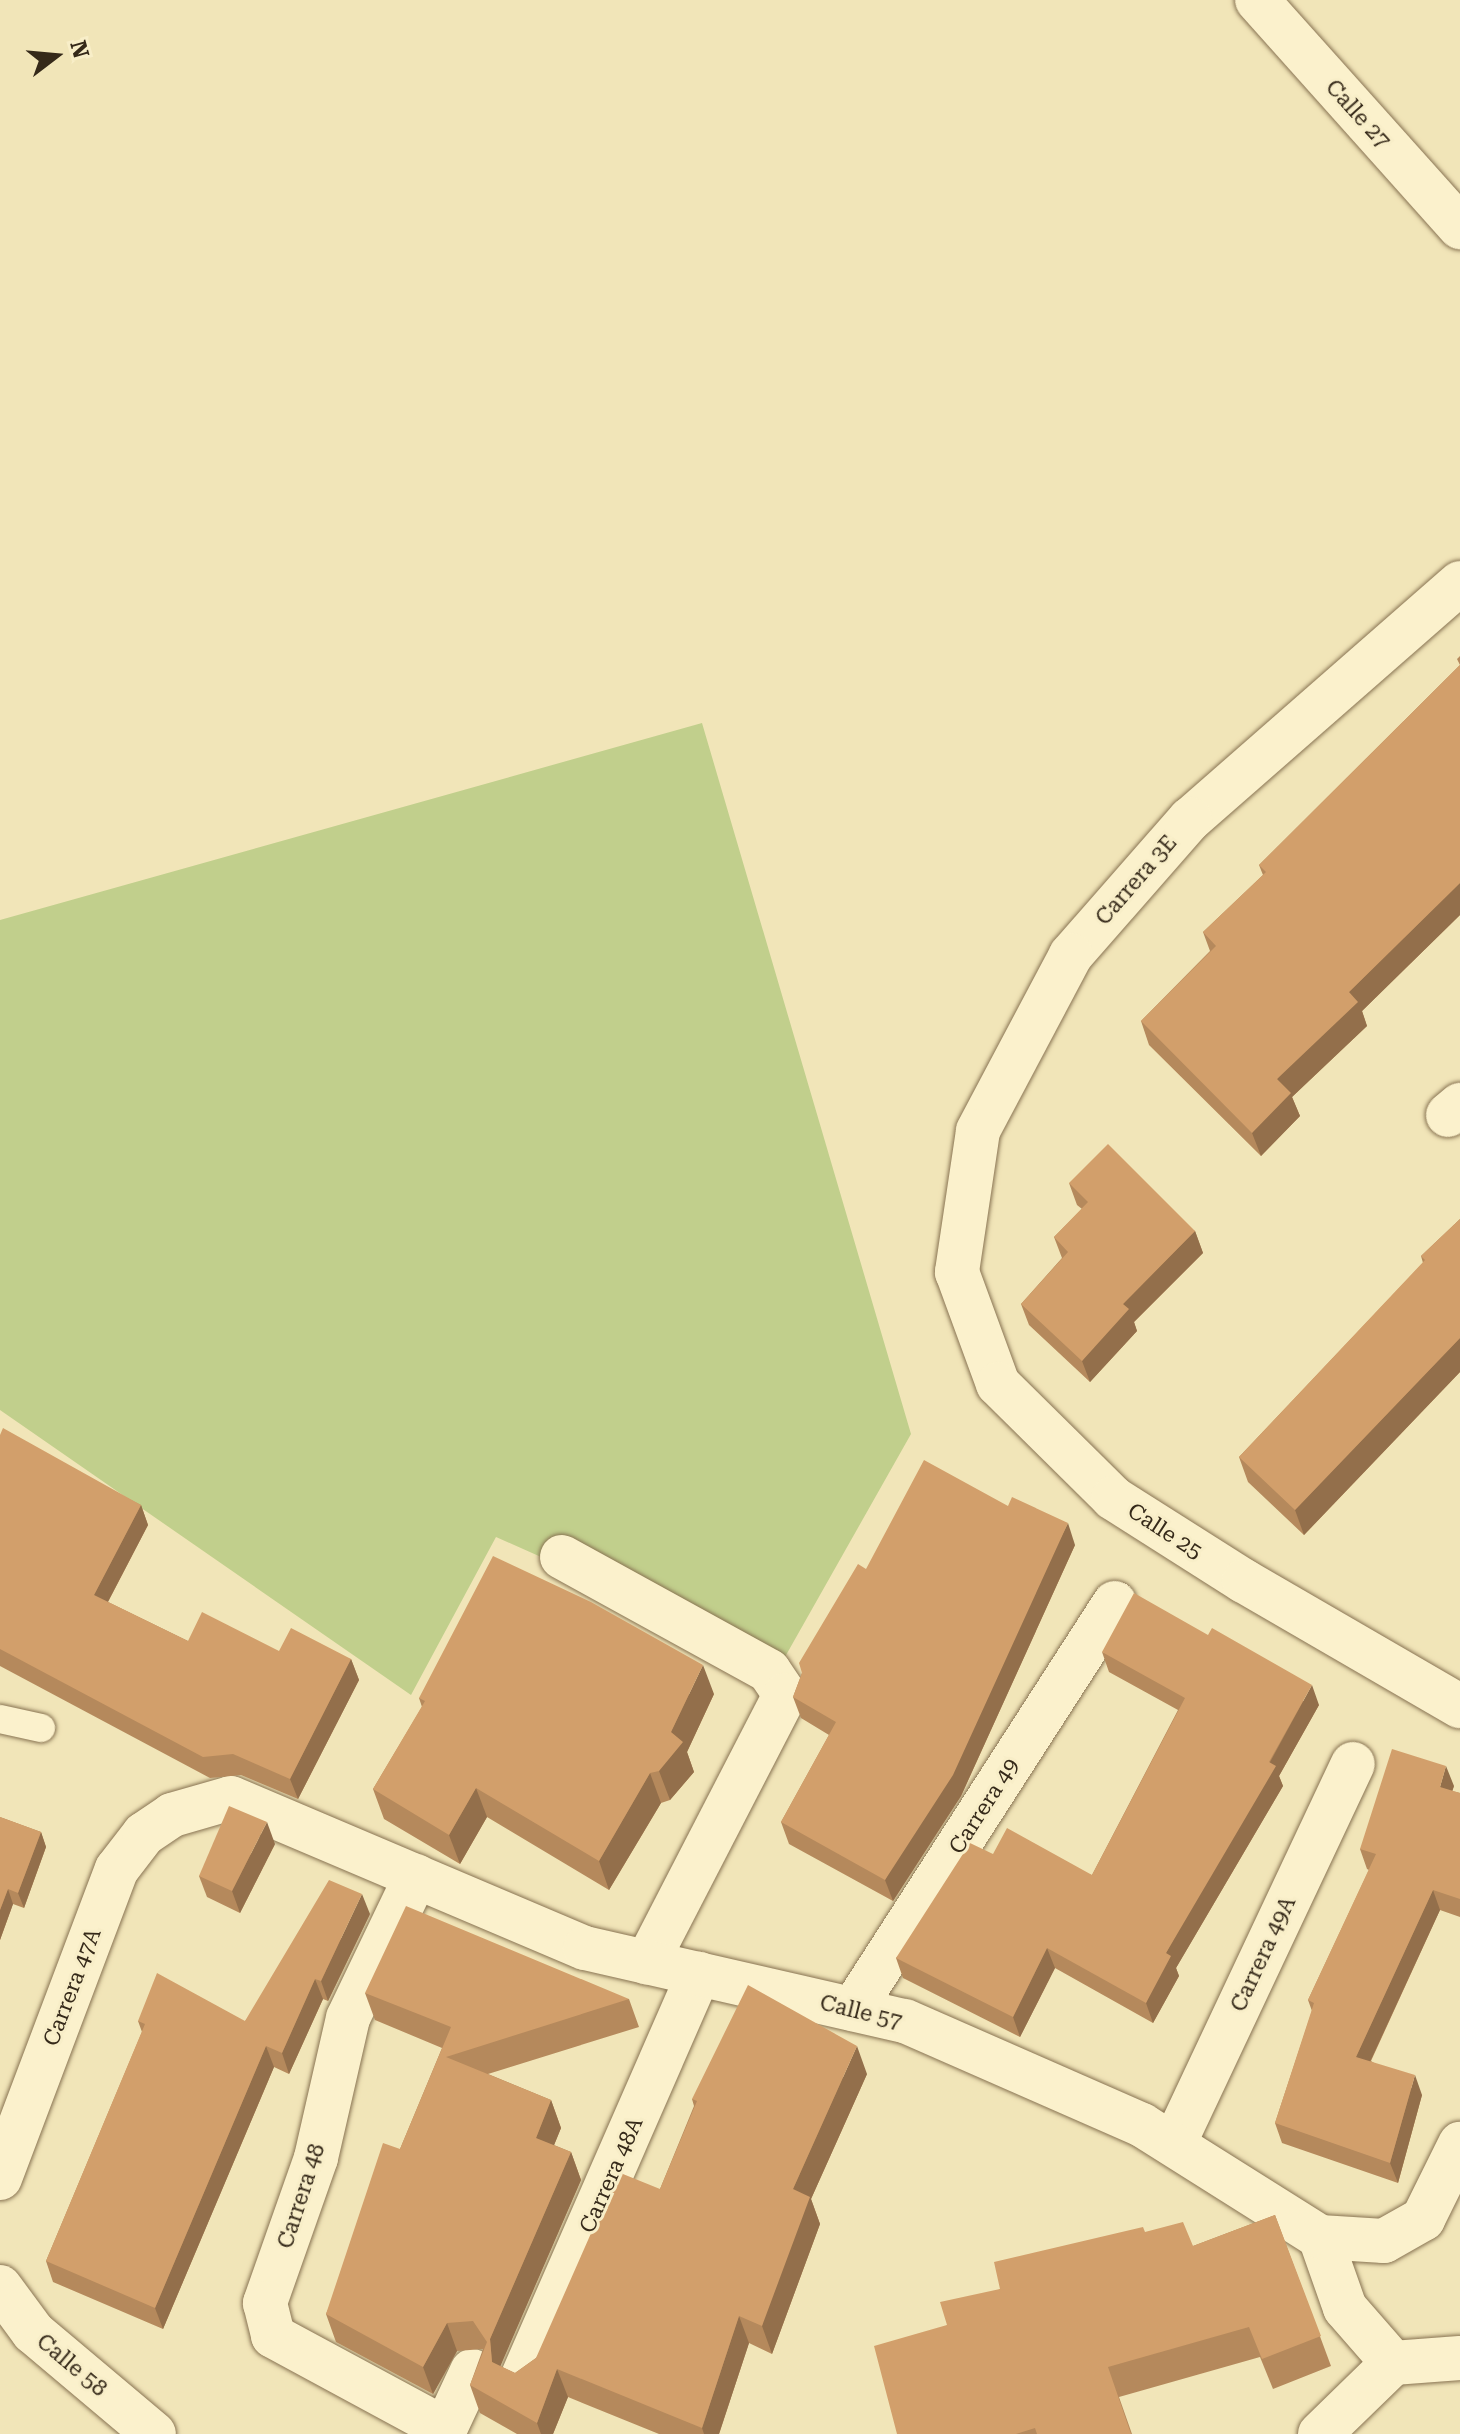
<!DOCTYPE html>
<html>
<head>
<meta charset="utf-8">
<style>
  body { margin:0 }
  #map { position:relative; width:1460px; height:2434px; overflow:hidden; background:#f1e5b8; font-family:"Roboto Serif",serif }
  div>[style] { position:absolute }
  .green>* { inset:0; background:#c1cf8c }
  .roads { filter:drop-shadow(0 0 2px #887352) drop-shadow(0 0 2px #887352) }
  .service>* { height:28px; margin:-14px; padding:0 14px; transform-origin:14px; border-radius:14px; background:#fbf1cc }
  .minor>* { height:44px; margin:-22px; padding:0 22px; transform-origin:22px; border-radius:22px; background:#fbf1cc }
  .secondary>* { height:44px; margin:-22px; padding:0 22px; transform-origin:22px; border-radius:22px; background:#fbf1cc }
  .wall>* { inset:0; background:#b5895c }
  .shaded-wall>* { inset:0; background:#936f4b }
  .building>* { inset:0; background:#d29f6b }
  span { translate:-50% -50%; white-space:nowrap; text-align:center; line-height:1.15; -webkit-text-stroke:6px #f8eec8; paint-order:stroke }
  .street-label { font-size:22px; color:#352919 }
  .north { position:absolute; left:16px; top:16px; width:80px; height:80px; -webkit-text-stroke:6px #f8eec8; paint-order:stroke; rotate:74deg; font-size:22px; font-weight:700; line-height:32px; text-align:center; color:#352919 }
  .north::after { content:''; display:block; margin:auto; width:28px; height:36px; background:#352919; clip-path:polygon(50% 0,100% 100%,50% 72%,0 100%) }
</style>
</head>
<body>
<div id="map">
  <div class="green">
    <div style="clip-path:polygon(702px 723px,911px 1434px,781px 1664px,496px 1537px,411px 1695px,0 1410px,0 920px)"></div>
  </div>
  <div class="roads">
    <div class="service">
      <div style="left:0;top:1719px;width:42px;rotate:12.4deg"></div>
    </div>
    <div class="minor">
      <div style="left:1257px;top:0;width:305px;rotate:48.2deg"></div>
      <div style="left:1448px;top:1115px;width:16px;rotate:-40deg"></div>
      <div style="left:562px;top:1557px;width:236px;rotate:28.8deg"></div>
      <div style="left:769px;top:1671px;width:29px;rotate:56deg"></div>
      <div style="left:785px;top:1695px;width:301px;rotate:117.3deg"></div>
      <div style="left:416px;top:1876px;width:157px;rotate:115.6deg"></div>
      <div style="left:348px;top:2018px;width:144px;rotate:102.9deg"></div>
      <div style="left:316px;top:2158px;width:154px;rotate:109.4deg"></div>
      <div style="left:265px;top:2303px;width:34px;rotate:76deg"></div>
      <div style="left:273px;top:2336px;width:196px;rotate:28.4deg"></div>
      <div style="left:445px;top:2429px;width:64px;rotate:-65deg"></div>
      <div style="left:853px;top:2009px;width:483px;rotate:-57.2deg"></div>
      <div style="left:1174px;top:2144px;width:420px;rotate:-64.8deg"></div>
      <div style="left:1320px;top:2237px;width:75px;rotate:70.6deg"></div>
      <div style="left:1345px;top:2308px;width:73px;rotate:48.9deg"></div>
      <div style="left:1393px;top:2363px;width:67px;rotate:-4.3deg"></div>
      <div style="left:523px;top:2376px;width:439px;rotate:-66.4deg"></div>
      <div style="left:1320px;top:2434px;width:102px;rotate:-44.2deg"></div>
    </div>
    <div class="secondary">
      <div style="left:1460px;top:583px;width:359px;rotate:138.8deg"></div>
      <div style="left:1190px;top:819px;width:181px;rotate:131.2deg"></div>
      <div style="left:1071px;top:955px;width:199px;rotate:117.9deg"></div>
      <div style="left:978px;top:1131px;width:143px;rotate:98.5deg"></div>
      <div style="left:957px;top:1272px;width:119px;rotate:69.9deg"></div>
      <div style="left:998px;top:1384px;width:162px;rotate:44.7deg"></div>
      <div style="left:1113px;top:1498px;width:155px;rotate:32.4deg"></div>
      <div style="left:1244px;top:1581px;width:250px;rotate:30.1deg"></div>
      <div style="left:0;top:2178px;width:330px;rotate:-69.3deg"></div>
      <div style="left:117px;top:1869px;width:44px;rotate:-52.4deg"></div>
      <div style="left:144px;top:1834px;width:34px;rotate:-34deg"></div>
      <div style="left:172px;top:1815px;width:61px;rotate:-16.1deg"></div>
      <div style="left:231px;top:1798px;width:384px;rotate:23deg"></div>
      <div style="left:585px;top:1948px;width:328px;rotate:12.9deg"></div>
      <div style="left:905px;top:2021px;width:259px;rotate:23.7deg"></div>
      <div style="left:1142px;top:2125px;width:210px;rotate:32.2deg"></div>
      <div style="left:1320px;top:2237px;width:64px;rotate:3.6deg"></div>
      <div style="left:1384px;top:2241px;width:45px;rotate:-29.4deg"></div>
      <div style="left:1423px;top:2219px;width:84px;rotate:-63.7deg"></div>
      <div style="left:0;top:2287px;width:56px;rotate:53.7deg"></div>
      <div style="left:33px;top:2332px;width:158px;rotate:40.1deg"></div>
    </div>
  </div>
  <div class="wall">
    <div style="clip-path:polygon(1460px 656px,1460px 915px,1362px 1011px,1367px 1026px,1292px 1097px,1300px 1116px,1261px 1156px,1149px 1045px,1141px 1021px,1210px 951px,1203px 932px,1263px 875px,1259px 865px,1460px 665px,1457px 659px)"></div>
    <div style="clip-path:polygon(1069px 1183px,1195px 1231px,1203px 1253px,1134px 1322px,1137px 1331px,1090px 1382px,1029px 1325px,1021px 1304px,1062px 1258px,1054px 1237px,1082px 1209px,1077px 1205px)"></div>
    <div style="clip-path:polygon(1460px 1219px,1460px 1372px,1304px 1535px,1248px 1482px,1239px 1457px,1423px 1263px,1421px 1256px)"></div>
    <div style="clip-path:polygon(0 1435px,141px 1505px,148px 1525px,108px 1602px,188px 1641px,351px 1659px,359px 1680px,298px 1799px,241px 1775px,210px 1778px,0 1666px)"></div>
    <div style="clip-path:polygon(1075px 1545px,961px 1796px,893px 1901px,789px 1844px,781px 1822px,829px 1735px,801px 1718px,793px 1697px,802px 1673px,866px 1569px)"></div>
    <div style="clip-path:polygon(1102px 1652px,1319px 1705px,1279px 1776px,1283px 1786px,1176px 1968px,1179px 1976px,1153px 2023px,1055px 1968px,1020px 2037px,903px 1978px,896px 1958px,993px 1854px,1092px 1875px,1178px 1710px,1109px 1672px)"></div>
    <div style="clip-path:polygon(714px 1694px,687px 1752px,694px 1772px,670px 1800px,661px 1803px,609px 1890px,487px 1817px,460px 1864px,384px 1819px,373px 1789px,422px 1707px,419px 1698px)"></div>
    <div style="clip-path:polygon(1454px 1786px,1452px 1791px,1460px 1793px,1460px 1917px,1440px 1910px,1371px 2061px,1422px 2095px,1398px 2183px,1282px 2143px,1275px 2123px,1312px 2011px,1308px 2000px,1369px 1870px,1367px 1869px,1360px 1849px)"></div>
    <div style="clip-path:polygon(0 1817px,41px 1832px,46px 1847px,24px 1908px,13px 1904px,0 1940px)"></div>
    <div style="clip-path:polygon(275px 1844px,240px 1913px,207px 1897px,199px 1876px)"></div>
    <div style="clip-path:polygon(370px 1914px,328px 2001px,323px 1999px,289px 2074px,274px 2067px,163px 2329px,53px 2282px,46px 2261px,142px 2032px,138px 2021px,245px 2021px)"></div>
    <div style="clip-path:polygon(365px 1993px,629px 1999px,639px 2027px,488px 2074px,551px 2100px,561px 2128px,554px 2145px,571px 2152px,581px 2180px,500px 2366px,515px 2373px,536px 2358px,660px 2189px,694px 2106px,692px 2099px,867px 2074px,811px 2199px,820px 2224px,772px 2354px,749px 2343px,719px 2434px,659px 2434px,568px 2397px,553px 2434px,517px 2434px,480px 2413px,470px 2385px,483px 2349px,457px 2351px,433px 2394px,336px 2342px,326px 2314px,400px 2149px,442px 2048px,375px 2020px)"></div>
    <div style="clip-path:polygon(1275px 2215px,1331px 2366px,1273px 2389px,1260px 2357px,1119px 2397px,1132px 2434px,897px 2434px,947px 2325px,1000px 2289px,1145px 2232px,1193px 2246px)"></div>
  </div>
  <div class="shaded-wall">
    <div style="clip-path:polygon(1460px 883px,1460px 915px,1362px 1011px,1367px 1026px,1292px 1097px,1300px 1116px,1261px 1156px,1252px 1133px,1277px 1079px,1349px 992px)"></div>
    <div style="clip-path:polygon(1195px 1231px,1203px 1253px,1134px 1322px,1137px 1331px,1090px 1382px,1082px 1361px,1123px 1304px)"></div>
    <div style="clip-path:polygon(1460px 1338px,1460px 1372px,1304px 1535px,1295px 1510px)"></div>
    <div style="clip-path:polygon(141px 1505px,148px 1525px,101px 1615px,94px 1595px)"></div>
    <div style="clip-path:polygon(1068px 1523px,1075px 1545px,961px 1796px,893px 1901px,885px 1880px)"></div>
    <div style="clip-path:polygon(351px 1659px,359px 1680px,298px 1799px,290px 1779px)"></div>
    <div style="clip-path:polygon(703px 1665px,714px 1694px,687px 1752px,694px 1772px,670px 1800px,659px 1771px,671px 1732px)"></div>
    <div style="clip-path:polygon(1312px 1685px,1319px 1705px,1279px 1776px,1283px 1786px,1176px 1968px,1179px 1976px,1153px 2023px,1146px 2003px,1166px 1953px)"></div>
    <div style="clip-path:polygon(1446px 1766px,1454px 1786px,1447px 1807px,1440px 1787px)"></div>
    <div style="clip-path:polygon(650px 1773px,661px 1803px,609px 1890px,599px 1861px)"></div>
    <div style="clip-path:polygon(476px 1788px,487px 1817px,460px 1864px,449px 1835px)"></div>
    <div style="clip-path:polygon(267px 1822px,275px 1844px,240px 1913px,232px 1891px)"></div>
    <div style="clip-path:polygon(41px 1832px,46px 1847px,24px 1908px,18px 1893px)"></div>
    <div style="clip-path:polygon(8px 1889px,13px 1904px,0 1940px,0 1910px)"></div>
    <div style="clip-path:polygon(1433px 1890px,1440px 1910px,1363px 2077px,1356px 2057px)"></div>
    <div style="clip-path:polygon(362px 1894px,370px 1914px,328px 2001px,321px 1981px)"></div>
    <div style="clip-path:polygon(1047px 1948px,1055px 1968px,1020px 2037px,1013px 2017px)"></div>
    <div style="clip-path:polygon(315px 1979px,323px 1999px,289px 2074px,282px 2053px)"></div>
    <div style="clip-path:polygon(266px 2046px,274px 2067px,163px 2329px,155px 2308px)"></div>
    <div style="clip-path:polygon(857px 2046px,867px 2074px,811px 2199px,820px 2224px,772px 2354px,762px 2326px,793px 2189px)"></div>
    <div style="clip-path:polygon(1415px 2075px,1422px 2095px,1398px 2183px,1390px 2163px)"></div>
    <div style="clip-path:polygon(551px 2100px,561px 2128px,546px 2165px,536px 2138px)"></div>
    <div style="clip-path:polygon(571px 2152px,581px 2180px,500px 2367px,492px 2362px,490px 2339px)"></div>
    <div style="clip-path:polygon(739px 2316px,749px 2343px,719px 2434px,704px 2434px,702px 2428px)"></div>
    <div style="clip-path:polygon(447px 2323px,457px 2351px,433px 2394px,423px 2367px)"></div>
    <div style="clip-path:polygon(557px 2369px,568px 2397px,553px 2434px,541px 2434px,537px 2423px)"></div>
  </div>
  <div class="building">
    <div style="clip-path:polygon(1460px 665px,1460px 883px,1349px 992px,1358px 1002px,1277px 1079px,1291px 1093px,1252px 1133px,1141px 1021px,1216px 946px,1203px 932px,1266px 872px,1259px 865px)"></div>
    <div style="clip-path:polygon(1108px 1144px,1195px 1231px,1123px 1304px,1129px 1309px,1082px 1361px,1021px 1304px,1068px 1252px,1054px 1237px,1088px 1202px,1069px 1183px)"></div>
    <div style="clip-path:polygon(1460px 1219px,1460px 1338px,1295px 1510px,1239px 1457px,1425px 1260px,1421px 1256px)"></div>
    <div style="clip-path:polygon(3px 1428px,141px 1505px,94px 1595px,188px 1641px,202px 1612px,279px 1651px,291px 1628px,351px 1659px,290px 1779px,233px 1754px,203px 1757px,0 1649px,0 1435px)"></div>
    <div style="clip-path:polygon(924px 1460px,1008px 1506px,1012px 1497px,1068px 1523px,953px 1775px,885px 1880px,781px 1822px,836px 1722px,793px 1697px,802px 1673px,799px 1663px,858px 1564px,866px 1569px)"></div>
    <div style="clip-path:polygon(493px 1556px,591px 1602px,703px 1665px,671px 1732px,683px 1742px,659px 1771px,650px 1773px,599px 1861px,476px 1788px,449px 1835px,373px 1789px,425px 1701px,419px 1698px)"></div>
    <div style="clip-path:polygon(1134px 1593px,1208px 1635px,1212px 1628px,1312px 1685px,1269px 1762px,1276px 1766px,1166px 1953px,1171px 1956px,1146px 2003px,1047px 1948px,1013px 2017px,896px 1958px,970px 1843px,993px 1854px,1007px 1828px,1092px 1875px,1185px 1698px,1102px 1652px)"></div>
    <div style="clip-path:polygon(1392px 1749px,1446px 1766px,1440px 1787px,1460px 1793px,1460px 1899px,1433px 1890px,1356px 2057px,1415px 2075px,1390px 2163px,1275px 2123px,1314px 2003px,1308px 2000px,1376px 1854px,1360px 1849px)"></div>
    <div style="clip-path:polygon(229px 1806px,267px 1822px,232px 1891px,199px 1876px)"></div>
    <div style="clip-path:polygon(0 1817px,41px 1832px,18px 1893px,8px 1889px,0 1910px)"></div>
    <div style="clip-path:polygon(329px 1880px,362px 1894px,321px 1981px,315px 1979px,282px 2053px,266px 2046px,155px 2308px,46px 2261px,145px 2024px,138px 2021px,157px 1973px,245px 2021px)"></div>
    <div style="clip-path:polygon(406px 1906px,629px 1999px,446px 2057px,551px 2100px,536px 2138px,571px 2152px,490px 2339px,492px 2362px,515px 2373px,536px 2358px,618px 2172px,660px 2189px,697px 2101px,692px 2099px,748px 1985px,857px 2046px,793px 2189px,810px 2197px,762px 2326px,739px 2316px,702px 2428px,557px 2369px,537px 2423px,470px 2385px,487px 2342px,473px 2321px,447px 2323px,423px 2367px,326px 2314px,383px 2143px,400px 2149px,451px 2027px,365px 1993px)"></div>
    <div style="clip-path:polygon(1275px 2215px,1321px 2336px,1262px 2359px,1249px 2327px,1108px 2367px,1131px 2434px,1037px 2434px,1035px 2428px,1016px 2434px,897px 2434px,874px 2346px,947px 2325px,940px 2302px,1000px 2289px,994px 2262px,1143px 2227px,1145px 2232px,1183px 2222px,1193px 2246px)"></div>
  </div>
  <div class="street-label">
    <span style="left:1358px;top:114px;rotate:48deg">Calle 27</span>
    <span style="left:1136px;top:880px;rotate:-49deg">Carrera 3E</span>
    <span style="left:1165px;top:1531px;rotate:33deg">Calle 25</span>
    <span style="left:984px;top:1806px;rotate:-57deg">Carrera 49</span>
    <span style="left:1263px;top:1954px;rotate:-65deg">Carrera 49A</span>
    <span style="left:72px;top:1987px;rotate:-69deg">Carrera 47A</span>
    <span style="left:861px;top:2012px;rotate:14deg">Calle 57</span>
    <span style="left:611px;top:2175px;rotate:-66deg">Carrera 48A</span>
    <span style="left:301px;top:2196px;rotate:-72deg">Carrera 48</span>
    <span style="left:72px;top:2365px;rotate:40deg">Calle 58</span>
  </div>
  <div class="north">N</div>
</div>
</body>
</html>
